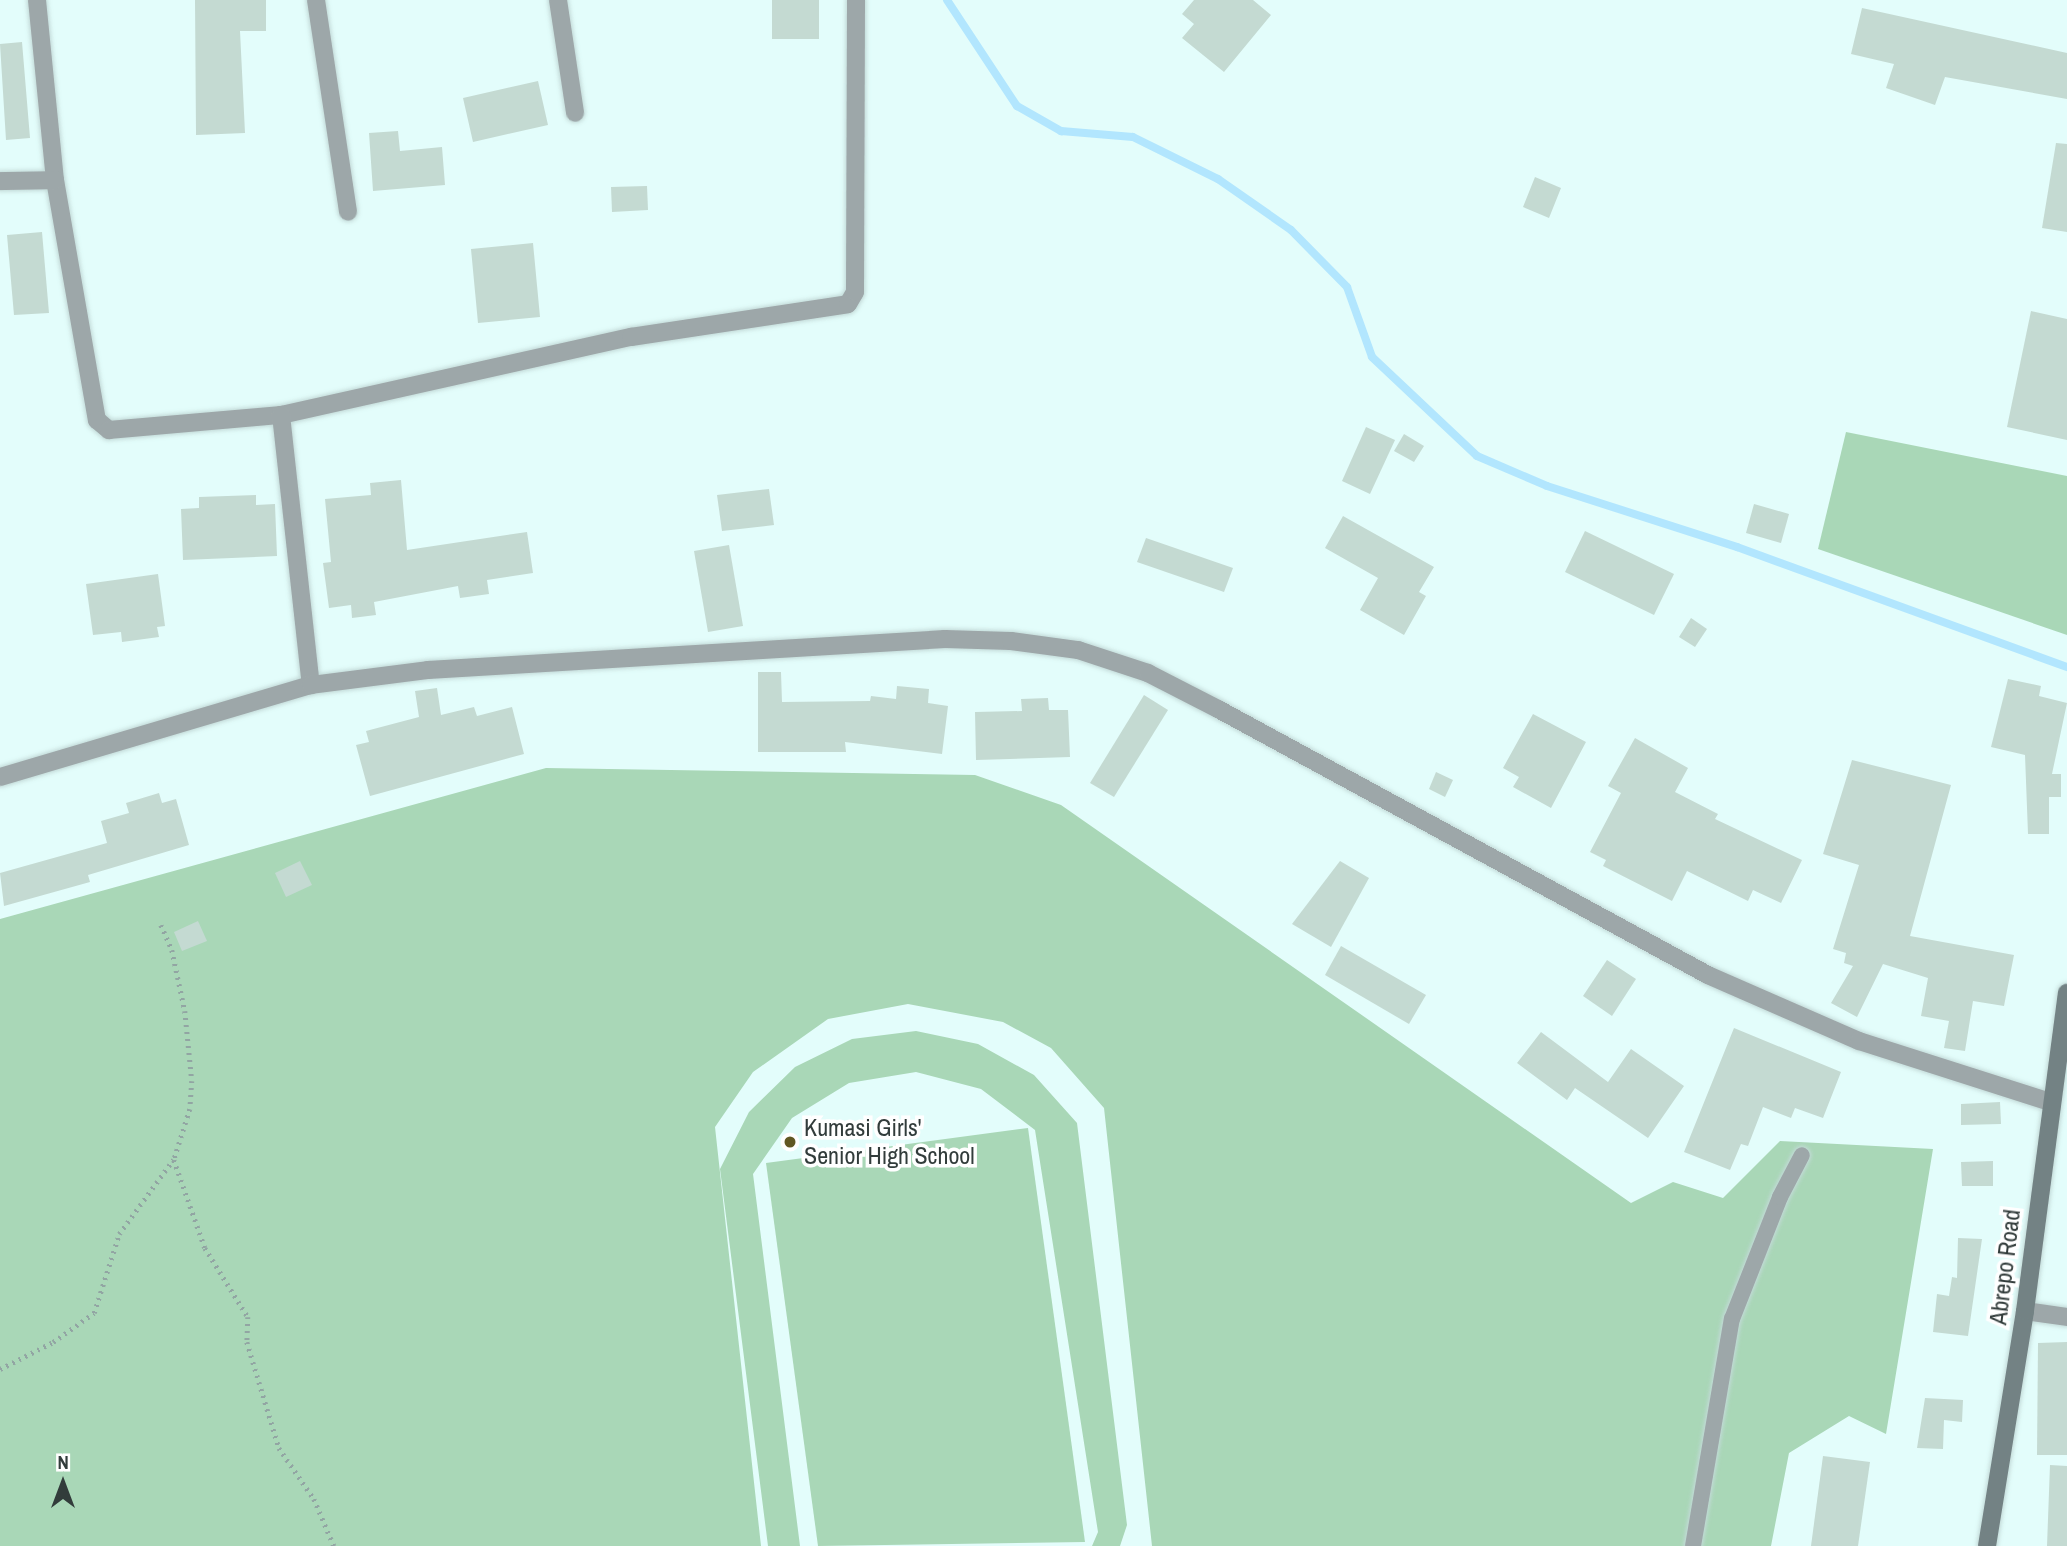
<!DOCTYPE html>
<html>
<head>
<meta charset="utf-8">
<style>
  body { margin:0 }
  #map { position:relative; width:2067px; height:1546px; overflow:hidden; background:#e3fdfb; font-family:"Archivo Narrow",sans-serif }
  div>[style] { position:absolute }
  .green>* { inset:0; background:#a9d7b7 }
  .stream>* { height:8px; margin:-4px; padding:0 4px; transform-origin:4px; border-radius:4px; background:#b2e6fe }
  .building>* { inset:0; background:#c4dad2 }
  .path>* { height:4.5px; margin-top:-2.25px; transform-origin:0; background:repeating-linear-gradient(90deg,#92a5a3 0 2px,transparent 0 7px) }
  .roads { filter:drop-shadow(0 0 2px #c3dad8) drop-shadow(0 0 2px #c3dad8) }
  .lane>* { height:16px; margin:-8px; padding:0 8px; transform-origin:8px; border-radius:8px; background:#9da7a9 }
  .street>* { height:18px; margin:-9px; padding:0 9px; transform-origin:9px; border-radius:9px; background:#9da7a9 }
  .secondary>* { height:18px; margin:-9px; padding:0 9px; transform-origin:9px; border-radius:9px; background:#738284 }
  .dots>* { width:19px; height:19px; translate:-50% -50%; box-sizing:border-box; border:4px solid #fff; border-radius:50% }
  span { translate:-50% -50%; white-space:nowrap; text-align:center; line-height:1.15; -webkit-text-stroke:7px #fff; paint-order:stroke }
  .poi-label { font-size:24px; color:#323c3b }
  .left { translate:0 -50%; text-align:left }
  .street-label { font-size:24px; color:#323c3b }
  .north { position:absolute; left:28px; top:1448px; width:70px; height:70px; -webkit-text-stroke:5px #fff; paint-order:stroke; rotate:0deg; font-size:19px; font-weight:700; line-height:28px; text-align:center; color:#323c3b }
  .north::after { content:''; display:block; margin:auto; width:24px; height:32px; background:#323c3b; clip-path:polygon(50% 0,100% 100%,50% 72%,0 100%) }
</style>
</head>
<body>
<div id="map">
  <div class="green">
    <div style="clip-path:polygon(1846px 432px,2067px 476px,2067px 635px,1818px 549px)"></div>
    <div style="clip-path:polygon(546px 768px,975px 775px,1061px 805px,1631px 1203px,1673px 1182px,1723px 1198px,1780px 1141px,1933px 1149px,1886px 1434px,1849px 1416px,1789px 1453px,1771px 1546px,1152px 1546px,1104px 1108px,1051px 1048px,1003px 1022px,908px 1004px,828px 1019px,753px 1072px,715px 1127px,761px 1546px,0 1546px,0 919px)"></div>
    <div style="clip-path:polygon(916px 1031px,978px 1044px,1034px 1075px,1077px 1123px,1127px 1525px,1120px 1546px,1092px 1546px,1098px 1532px,1035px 1130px,981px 1089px,916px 1072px,849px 1083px,792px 1118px,753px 1174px,800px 1546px,768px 1546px,720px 1169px,749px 1112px,795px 1067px,852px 1039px)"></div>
    <div style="clip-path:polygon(1028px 1128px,1085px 1542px,818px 1546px,766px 1163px)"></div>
  </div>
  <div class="stream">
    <div style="left:947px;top:0;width:127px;rotate:56.6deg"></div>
    <div style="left:1017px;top:106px;width:51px;rotate:29.6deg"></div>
    <div style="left:1061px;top:131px;width:72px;rotate:4.8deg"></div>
    <div style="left:1133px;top:137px;width:95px;rotate:26.3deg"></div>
    <div style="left:1218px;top:179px;width:89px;rotate:34.9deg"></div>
    <div style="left:1291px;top:230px;width:80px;rotate:45.5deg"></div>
    <div style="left:1347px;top:287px;width:74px;rotate:70.3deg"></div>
    <div style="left:1372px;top:357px;width:144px;rotate:43.3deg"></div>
    <div style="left:1477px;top:456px;width:76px;rotate:23.2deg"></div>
    <div style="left:1547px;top:486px;width:200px;rotate:17.8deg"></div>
    <div style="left:1737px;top:547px;width:351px;rotate:20deg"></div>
  </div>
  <div class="building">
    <div style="clip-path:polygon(195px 0,266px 0,266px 31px,240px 31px,245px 133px,196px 135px)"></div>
    <div style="clip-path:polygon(772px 0,819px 0,819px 39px,772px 39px)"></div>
    <div style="clip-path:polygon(1194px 0,1253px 0,1271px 15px,1224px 72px,1182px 38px,1194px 24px,1182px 14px)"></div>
    <div style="clip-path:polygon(1862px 8px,2067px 53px,2067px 99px,1945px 77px,1935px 105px,1886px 88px,1894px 64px,1851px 54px)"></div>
    <div style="clip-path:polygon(22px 42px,30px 138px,6px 140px,0 44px)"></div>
    <div style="clip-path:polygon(538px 81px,548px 125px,473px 142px,463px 98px)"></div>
    <div style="clip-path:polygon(398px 131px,400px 151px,442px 147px,445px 185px,373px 191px,369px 133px)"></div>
    <div style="clip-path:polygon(2056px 143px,2067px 144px,2067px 232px,2042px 228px)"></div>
    <div style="clip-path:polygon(1535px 177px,1561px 188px,1549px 218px,1523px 207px)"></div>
    <div style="clip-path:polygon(647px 186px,648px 210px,612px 212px,611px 187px)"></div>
    <div style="clip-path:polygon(42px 232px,49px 313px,14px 315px,7px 235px)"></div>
    <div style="clip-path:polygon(533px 243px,540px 317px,478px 323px,471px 249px)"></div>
    <div style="clip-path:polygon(2031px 311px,2067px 319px,2067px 440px,2007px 427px)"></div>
    <div style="clip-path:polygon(1366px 427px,1395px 440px,1370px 494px,1342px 481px)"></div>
    <div style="clip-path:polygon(1404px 434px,1424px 446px,1414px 462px,1394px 451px)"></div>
    <div style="clip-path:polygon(401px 480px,407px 550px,527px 532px,533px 573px,487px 580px,489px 594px,460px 598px,458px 586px,374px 602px,376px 615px,352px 618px,351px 605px,329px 608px,323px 563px,331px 562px,325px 499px,371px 495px,370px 483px)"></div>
    <div style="clip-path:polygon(769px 489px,774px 525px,722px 531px,717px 495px)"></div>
    <div style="clip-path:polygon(256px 495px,256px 505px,275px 504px,277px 556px,183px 560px,181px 509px,199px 508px,199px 497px)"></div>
    <div style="clip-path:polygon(1754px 504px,1789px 514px,1781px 543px,1746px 533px)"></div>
    <div style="clip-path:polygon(1343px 516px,1434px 567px,1419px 592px,1426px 596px,1404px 635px,1360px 610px,1378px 578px,1325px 548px)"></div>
    <div style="clip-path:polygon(1585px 531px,1674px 574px,1654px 615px,1565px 572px)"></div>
    <div style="clip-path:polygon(1146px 538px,1233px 568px,1224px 592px,1137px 562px)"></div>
    <div style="clip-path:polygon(729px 545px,743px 626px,708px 632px,694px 551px)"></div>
    <div style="clip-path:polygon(158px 574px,165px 626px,157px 627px,159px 637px,122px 642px,121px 632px,93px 635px,86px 584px)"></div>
    <div style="clip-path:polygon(1691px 618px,1707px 629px,1695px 647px,1679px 637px)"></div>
    <div style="clip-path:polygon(758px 672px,781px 672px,782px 702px,870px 701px,871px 696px,896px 699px,897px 686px,929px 689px,928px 703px,948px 706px,942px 754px,845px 742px,846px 752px,758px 752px)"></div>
    <div style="clip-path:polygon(2008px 679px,2041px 686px,2039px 696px,2067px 703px,2052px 774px,2061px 774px,2061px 797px,2049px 797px,2049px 834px,2028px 834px,2025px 755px,1991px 747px)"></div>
    <div style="clip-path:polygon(437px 688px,441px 715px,474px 707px,477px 716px,512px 707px,524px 754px,370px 796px,356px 745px,369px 742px,366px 731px,419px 717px,415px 691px)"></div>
    <div style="clip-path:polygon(1144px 695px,1168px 710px,1114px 797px,1090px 783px)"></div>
    <div style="clip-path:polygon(1048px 698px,1049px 710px,1068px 710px,1070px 757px,976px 760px,975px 712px,1022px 711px,1021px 699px)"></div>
    <div style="clip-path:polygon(1533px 714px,1586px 742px,1551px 808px,1513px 787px,1519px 777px,1503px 768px)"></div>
    <div style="clip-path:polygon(1635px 738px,1688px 768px,1675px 792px,1718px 814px,1715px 819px,1802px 860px,1781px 903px,1753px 890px,1748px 901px,1687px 871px,1672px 901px,1603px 866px,1606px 860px,1590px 852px,1621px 793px,1608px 786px)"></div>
    <div style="clip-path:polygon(1852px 760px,1951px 785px,1910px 936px,2014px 955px,2004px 1006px,1973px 1001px,1965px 1051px,1944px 1048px,1949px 1021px,1921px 1016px,1928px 978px,1883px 964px,1857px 1017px,1831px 1003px,1853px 966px,1844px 963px,1846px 953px,1833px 949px,1859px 865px,1823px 854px)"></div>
    <div style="clip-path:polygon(1436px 772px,1453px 780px,1445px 797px,1429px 789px)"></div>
    <div style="clip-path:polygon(159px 793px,162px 803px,176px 799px,189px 845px,88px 875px,90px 882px,4px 906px,0 873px,107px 843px,101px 821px,129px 813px,126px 803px)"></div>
    <div style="clip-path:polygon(300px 861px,312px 885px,286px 897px,275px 873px)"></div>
    <div style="clip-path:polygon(1340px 861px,1369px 878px,1331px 947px,1292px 924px)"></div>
    <div style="clip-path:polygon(198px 921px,207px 941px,182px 951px,174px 932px)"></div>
    <div style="clip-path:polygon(1341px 946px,1426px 995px,1409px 1024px,1325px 975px)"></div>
    <div style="clip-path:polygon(1607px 960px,1636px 979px,1612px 1016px,1583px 996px)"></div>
    <div style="clip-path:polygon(1734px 1028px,1841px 1072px,1823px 1118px,1795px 1108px,1791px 1118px,1763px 1107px,1748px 1146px,1741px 1144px,1730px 1170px,1684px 1152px)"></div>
    <div style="clip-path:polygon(1541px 1032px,1608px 1082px,1631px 1049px,1684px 1086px,1648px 1138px,1575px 1088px,1567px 1100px,1517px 1063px)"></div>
    <div style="clip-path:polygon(2000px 1102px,2001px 1124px,1961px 1125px,1961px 1104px)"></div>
    <div style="clip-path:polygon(1993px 1161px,1993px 1186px,1962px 1186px,1961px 1162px)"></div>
    <div style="clip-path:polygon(1958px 1238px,1982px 1239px,1968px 1336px,1933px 1332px,1937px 1294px,1949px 1296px,1952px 1277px,1957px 1278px)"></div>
    <div style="clip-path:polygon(2067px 1342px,2067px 1455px,2037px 1455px,2038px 1343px)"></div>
    <div style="clip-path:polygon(1925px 1398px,1963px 1400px,1962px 1422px,1944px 1420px,1943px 1449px,1917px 1448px)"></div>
    <div style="clip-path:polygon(1823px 1456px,1870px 1462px,1858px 1546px,1811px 1546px)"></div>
    <div style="clip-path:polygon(2050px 1465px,2067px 1466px,2067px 1546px,2047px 1546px)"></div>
  </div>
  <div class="path">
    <div style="left:161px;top:925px;width:27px;rotate:66deg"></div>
    <div style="left:172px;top:950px;width:62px;rotate:78deg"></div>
    <div style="left:185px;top:1011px;width:70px;rotate:84.3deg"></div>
    <div style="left:192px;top:1081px;width:28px;rotate:94deg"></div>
    <div style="left:190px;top:1109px;width:53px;rotate:107.4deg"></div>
    <div style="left:174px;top:1160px;width:93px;rotate:70.6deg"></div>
    <div style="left:205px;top:1248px;width:81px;rotate:58.1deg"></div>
    <div style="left:248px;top:1317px;width:25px;rotate:92deg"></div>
    <div style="left:247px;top:1342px;width:111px;rotate:73.2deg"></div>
    <div style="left:279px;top:1448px;width:62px;rotate:55.5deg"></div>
    <div style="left:314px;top:1499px;width:51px;rotate:66.9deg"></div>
    <div style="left:0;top:1369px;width:59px;rotate:-27deg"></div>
    <div style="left:53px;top:1342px;width:50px;rotate:-35.3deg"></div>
    <div style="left:94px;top:1313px;width:83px;rotate:-72.4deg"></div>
    <div style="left:119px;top:1234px;width:92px;rotate:-53.9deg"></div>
  </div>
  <div class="roads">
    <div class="lane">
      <div style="left:1693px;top:1546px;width:230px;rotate:-80.3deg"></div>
      <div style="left:1732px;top:1319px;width:131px;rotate:-68.5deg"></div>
      <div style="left:1780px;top:1197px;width:47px;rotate:-62.4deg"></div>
    </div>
    <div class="street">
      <div style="left:37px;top:0;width:181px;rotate:84.3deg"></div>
      <div style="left:55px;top:180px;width:244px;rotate:80.1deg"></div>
      <div style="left:97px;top:420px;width:16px;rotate:40deg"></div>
      <div style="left:109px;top:430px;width:173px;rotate:-5deg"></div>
      <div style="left:281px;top:415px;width:359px;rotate:-12.6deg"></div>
      <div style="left:631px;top:337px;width:219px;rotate:-8.6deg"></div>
      <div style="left:848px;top:304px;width:14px;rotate:-60deg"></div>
      <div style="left:855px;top:292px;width:292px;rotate:-89.8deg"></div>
      <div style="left:316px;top:0;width:214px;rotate:81.4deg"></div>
      <div style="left:558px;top:0;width:114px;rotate:81.4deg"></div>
      <div style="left:0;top:181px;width:55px;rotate:-1deg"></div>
      <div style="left:281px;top:415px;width:272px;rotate:83.7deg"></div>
      <div style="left:0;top:777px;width:324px;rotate:-16.5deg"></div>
      <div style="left:311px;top:685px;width:118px;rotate:-7.3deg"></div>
      <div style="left:428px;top:670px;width:518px;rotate:-3.43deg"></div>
      <div style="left:945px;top:639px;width:66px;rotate:1.7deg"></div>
      <div style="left:1011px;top:641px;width:68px;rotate:7.7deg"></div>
      <div style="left:1078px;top:650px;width:74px;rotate:18.2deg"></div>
      <div style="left:1148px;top:673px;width:79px;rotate:27.2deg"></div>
      <div style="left:1218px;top:709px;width:558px;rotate:28.5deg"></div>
      <div style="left:1708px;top:975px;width:165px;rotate:23.6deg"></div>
      <div style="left:1859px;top:1041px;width:201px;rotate:17.7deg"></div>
      <div style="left:2025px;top:1311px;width:42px;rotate:8.1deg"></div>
    </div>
    <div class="secondary">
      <div style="left:1987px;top:1546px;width:238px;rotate:-80.8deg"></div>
      <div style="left:2025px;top:1311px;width:321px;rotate:-82.5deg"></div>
    </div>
  </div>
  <div class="dots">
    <div style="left:790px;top:1142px;background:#605723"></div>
  </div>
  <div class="poi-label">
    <span class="left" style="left:804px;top:1142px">Kumasi Girls'<br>Senior High School</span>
  </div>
  <div class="street-label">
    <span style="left:2005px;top:1267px;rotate:-83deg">Abrepo Road</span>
  </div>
  <div class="north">N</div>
</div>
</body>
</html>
